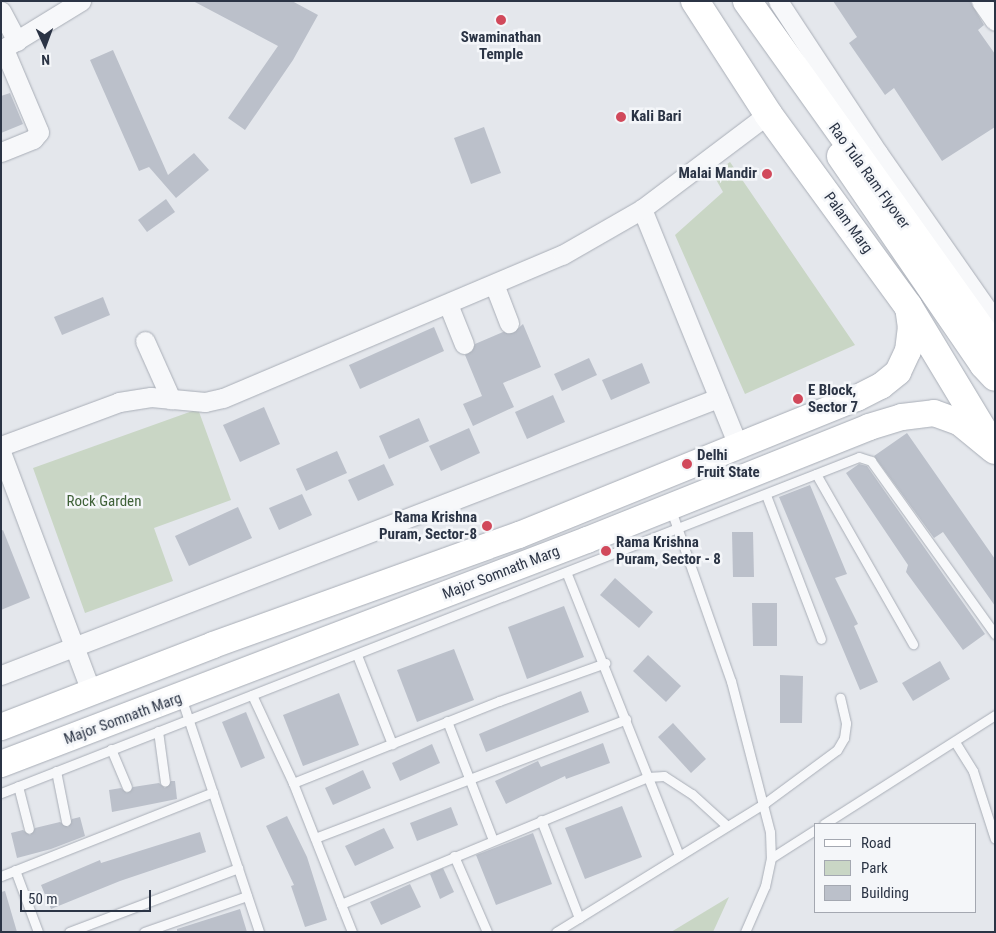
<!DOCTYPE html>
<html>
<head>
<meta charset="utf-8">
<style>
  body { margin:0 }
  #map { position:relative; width:996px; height:933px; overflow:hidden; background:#e4e7ec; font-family:"Roboto Condensed",sans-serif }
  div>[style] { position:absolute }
  .green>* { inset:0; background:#c9d6c5 }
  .building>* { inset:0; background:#bbc0ca }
  .roads { filter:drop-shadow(0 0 1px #a9aeb7) drop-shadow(0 0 1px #a9aeb7) }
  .lane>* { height:9px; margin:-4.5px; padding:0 4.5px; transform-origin:4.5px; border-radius:4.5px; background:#f7f8fa }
  .street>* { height:19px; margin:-9.5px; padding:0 9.5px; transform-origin:9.5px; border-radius:9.5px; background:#f7f8fa }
  .secondary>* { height:26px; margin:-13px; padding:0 13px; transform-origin:13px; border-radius:13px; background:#fff }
  .primary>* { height:28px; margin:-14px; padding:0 14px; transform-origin:14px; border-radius:14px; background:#fff }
  .highway>* { height:28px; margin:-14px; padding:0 14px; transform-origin:14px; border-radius:14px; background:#fff }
  .dots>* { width:14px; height:14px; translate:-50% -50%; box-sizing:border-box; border:2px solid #f4f6f9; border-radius:50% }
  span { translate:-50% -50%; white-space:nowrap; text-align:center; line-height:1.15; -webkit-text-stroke:5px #f4f6f9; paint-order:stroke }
  .poi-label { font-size:15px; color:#2b3445; font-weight:700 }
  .left { translate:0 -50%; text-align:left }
  .right { translate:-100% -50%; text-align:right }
  .street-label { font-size:15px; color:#2b3445 }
  .park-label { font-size:15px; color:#3f6138 }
  .frame { position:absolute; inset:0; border:2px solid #2b3445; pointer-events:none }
  .legend { position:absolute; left:814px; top:823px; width:162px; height:90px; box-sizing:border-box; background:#f4f6f9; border:1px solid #a4a8b1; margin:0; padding:6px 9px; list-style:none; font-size:15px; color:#2b3445 }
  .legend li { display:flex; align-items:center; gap:10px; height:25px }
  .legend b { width:25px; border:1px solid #a4a8b1 }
  .north { position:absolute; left:20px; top:20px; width:50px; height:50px; -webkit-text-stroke:4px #f4f6f9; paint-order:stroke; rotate:178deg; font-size:14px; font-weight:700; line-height:20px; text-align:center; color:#2b3445 }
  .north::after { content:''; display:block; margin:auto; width:18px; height:22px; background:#2b3445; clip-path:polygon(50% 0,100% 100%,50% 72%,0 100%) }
  .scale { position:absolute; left:20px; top:890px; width:131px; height:22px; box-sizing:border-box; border:2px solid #2b3445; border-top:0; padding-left:6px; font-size:15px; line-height:18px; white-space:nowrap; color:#2b3445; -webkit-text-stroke:4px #f4f6f9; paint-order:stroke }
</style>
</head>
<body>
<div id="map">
  <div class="green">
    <div style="clip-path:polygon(730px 162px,855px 345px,745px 394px,675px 235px,723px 192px,713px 174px)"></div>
    <div style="clip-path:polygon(198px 409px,231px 500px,154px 528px,173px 581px,85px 613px,33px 468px)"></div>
    <div style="clip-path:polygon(729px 897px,713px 932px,671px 932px)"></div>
  </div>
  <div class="building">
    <div style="clip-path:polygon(193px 1px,292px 1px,318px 15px,293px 60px,245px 130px,228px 118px,278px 46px)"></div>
    <div style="clip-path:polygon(833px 1px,970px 1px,984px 25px,978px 30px,995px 54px,995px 127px,942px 161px,894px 88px,885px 95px,849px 43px,857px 37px)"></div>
    <div style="clip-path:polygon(113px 50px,168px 175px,194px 153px,209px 170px,176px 198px,149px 167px,139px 171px,90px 60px)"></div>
    <div style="clip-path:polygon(10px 93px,23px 124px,1px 133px,1px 96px)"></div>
    <div style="clip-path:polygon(484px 127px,501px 173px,471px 184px,454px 138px)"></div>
    <div style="clip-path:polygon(166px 199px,175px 212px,147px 232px,138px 220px)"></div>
    <div style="clip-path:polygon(103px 297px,110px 315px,62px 335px,54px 317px)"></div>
    <div style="clip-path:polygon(523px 324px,541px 367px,503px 383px,514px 407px,473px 426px,463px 404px,482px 396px,465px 355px,472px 351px,475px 344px,503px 332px,513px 333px)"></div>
    <div style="clip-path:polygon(434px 327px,444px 351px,360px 389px,349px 365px)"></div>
    <div style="clip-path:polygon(589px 358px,597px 375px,562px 391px,554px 374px)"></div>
    <div style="clip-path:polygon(642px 363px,650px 383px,611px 400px,602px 380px)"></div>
    <div style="clip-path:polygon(553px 395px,565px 422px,527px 439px,515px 412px)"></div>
    <div style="clip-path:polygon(264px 407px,280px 444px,240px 462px,223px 425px)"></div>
    <div style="clip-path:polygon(419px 418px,429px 441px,389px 459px,379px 436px)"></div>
    <div style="clip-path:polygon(469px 428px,480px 453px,441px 471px,429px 446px)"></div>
    <div style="clip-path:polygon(907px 433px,995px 559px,995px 606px,943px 532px,934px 538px,874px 456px)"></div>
    <div style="clip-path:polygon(337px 451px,347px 473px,306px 491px,296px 469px)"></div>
    <div style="clip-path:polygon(384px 464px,394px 485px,358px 501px,348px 480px)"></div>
    <div style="clip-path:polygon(859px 464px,867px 466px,985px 634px,963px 650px,906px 572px,908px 565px,846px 473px)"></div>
    <div style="clip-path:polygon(810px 485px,847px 574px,835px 578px,858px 624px,854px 626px,878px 682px,860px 690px,779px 497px)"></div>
    <div style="clip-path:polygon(302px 494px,312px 515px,279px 530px,269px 508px)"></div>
    <div style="clip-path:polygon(238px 507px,252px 538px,189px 566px,175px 536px)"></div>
    <div style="clip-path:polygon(3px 530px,30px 598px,1px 610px,1px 531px)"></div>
    <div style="clip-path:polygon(732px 532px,753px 532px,754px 577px,733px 577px)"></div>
    <div style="clip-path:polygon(615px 578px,653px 612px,639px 628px,600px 595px)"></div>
    <div style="clip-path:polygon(752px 603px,777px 603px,777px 646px,753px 646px)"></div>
    <div style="clip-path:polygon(564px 606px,584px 657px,527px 679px,508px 627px)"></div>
    <div style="clip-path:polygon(454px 649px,474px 700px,417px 722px,397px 670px)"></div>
    <div style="clip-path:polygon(648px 655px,681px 686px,666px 702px,633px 671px)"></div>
    <div style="clip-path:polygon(940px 661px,950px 679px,913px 701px,902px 683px)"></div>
    <div style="clip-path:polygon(780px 675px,803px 676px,802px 723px,780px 723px)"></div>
    <div style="clip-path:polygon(581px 691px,589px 712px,486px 752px,479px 734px)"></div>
    <div style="clip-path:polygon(339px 693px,359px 745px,303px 766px,283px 715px)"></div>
    <div style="clip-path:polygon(246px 712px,265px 758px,241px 768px,222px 722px)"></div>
    <div style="clip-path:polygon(673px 723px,706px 759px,691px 773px,658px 737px)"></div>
    <div style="clip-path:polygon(603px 743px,610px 763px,566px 779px,565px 776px,506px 804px,495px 781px,538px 761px,541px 767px)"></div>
    <div style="clip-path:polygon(432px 744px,440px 763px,400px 781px,392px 763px)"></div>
    <div style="clip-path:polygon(363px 770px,371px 788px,333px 805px,325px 788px)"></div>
    <div style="clip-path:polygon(171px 781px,175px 781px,177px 799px,112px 812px,109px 790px,121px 788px,127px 793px,133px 787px,159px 783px,165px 788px)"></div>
    <div style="clip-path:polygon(622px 806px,642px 857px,585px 879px,565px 828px)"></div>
    <div style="clip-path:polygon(451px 807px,458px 825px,417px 841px,410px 823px)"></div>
    <div style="clip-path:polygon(287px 816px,307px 857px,327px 920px,305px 927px,291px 886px,294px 885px,266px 826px)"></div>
    <div style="clip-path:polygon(80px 817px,85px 836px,51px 849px,17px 858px,11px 833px,23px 830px,30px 835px,35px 828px,60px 822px,68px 827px,72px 819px)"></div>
    <div style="clip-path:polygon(384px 828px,394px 848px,355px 866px,345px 846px)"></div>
    <div style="clip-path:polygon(200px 832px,206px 852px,120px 881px,51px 909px,41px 885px,100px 860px,101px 863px)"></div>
    <div style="clip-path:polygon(533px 833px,552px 884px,496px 905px,476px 855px)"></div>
    <div style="clip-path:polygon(443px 868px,454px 892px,440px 899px,430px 874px)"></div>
    <div style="clip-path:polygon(410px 884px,421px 907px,381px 925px,370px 902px)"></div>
    <div style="clip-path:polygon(5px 891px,17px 932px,1px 932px,1px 892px)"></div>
    <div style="clip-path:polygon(240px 909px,247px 932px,177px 932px,177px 929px)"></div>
  </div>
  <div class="roads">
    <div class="lane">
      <div style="left:816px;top:474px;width:196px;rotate:60.3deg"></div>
      <div style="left:766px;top:495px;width:154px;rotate:69.1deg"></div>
      <div style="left:671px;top:510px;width:181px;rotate:70.7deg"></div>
      <div style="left:731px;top:681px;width:156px;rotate:75.5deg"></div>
      <div style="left:770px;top:832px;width:26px;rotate:88deg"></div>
      <div style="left:771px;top:858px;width:29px;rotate:102deg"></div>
      <div style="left:765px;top:886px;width:50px;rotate:113.5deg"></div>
      <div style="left:567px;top:574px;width:303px;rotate:68.3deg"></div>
      <div style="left:357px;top:655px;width:96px;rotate:68.5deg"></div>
      <div style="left:252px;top:695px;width:97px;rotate:65deg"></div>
      <div style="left:293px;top:783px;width:160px;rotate:68.4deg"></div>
      <div style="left:181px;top:697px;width:248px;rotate:71.6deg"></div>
      <div style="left:447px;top:721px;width:128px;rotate:68.9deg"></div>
      <div style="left:158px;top:731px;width:51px;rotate:82.2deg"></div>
      <div style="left:955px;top:742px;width:34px;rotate:58deg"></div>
      <div style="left:973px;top:771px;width:71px;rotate:72.1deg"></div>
      <div style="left:111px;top:749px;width:41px;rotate:67.2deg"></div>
      <div style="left:56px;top:771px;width:51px;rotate:78.7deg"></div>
      <div style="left:293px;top:783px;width:222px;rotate:-21.7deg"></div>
      <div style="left:499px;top:701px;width:113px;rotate:-19.7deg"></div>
      <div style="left:18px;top:786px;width:44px;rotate:75.7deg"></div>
      <div style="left:1px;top:793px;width:921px;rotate:-21.39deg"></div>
      <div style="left:859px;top:457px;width:13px;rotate:18deg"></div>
      <div style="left:871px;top:461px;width:213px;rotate:54.4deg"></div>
      <div style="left:541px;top:820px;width:105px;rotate:68.8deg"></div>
      <div style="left:824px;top:824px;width:203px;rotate:-32.5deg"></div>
      <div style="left:315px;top:838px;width:333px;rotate:-20.9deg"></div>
      <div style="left:454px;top:856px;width:83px;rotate:66.5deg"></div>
      <div style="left:771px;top:858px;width:52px;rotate:-32.5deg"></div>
      <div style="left:15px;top:870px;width:66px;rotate:69.6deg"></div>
      <div style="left:1px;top:876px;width:228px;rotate:-21.6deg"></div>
      <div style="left:341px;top:904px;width:331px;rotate:-22.5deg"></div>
      <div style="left:647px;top:777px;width:17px;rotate:-3deg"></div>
      <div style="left:664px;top:776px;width:33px;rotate:33deg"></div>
      <div style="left:692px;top:794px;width:47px;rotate:42.4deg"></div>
      <div style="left:69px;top:932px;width:181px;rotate:-20.7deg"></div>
      <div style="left:144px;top:932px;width:109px;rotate:-19.3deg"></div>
      <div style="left:556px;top:932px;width:246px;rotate:-31.7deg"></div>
      <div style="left:765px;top:803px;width:89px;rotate:-36.4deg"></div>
      <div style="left:837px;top:750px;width:14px;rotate:-60deg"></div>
      <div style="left:844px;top:738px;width:15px;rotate:-82deg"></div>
      <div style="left:846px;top:723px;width:26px;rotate:-103deg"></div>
    </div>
    <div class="street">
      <div style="left:778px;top:1px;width:182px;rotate:56.7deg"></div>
      <div style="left:878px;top:153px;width:205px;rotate:55.1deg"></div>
      <div style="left:981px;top:1px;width:24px;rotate:55deg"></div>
      <div style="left:1px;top:11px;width:34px;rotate:62deg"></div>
      <div style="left:1px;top:50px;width:94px;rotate:-31.5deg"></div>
      <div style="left:1px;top:152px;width:35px;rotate:-22deg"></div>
      <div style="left:33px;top:139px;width:9px;rotate:-49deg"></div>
      <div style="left:39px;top:132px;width:90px;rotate:-112.9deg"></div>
      <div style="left:642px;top:209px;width:256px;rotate:67.9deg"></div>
      <div style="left:494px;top:284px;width:42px;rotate:69deg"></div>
      <div style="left:448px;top:304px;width:43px;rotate:68.2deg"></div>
      <div style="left:145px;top:341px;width:64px;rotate:65.9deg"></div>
      <div style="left:1px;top:446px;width:126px;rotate:-20.4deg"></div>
      <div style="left:119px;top:402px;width:32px;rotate:-9deg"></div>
      <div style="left:151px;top:397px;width:54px;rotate:5.3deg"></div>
      <div style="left:205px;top:402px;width:18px;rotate:-13deg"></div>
      <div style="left:223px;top:398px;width:368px;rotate:-22.9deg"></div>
      <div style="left:562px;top:255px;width:92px;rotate:-29.9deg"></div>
      <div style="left:642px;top:209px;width:158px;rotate:-37deg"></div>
      <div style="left:1px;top:452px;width:256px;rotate:69.4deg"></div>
      <div style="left:1px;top:675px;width:769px;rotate:-21.12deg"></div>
    </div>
    <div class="secondary">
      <div style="left:1px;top:727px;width:227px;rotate:-21.1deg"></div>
      <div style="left:213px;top:645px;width:325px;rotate:-19.8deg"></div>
      <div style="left:519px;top:535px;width:365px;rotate:-22.1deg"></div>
      <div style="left:857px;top:398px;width:27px;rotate:-27deg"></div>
      <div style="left:881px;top:386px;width:22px;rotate:-39deg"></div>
      <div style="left:898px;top:372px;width:23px;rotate:-65deg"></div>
      <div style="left:908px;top:351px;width:23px;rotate:-83deg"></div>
      <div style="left:911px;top:328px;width:22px;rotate:-98deg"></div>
      <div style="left:1px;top:764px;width:627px;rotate:-20.92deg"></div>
      <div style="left:587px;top:540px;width:304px;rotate:-21.8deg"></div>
      <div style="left:869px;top:427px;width:34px;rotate:-17deg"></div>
      <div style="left:902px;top:417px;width:32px;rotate:-7deg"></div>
      <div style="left:934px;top:413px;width:27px;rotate:20deg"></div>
      <div style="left:959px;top:422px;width:43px;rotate:39.3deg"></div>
    </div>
    <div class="primary">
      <div style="left:695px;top:1px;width:135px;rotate:57.1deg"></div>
      <div style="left:768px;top:114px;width:238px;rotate:53.9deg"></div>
      <div style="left:908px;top:306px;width:168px;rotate:58.9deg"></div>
      <div style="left:841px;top:156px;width:253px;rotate:55.6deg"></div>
      <div style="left:984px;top:365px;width:16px;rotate:47deg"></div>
    </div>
    <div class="highway">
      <div style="left:747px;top:1px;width:427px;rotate:54.5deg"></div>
    </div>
  </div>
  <div class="dots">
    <div style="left:501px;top:20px;background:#d1495b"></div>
    <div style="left:621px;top:117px;background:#d1495b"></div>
    <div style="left:767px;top:174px;background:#d1495b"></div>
    <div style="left:798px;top:399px;background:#d1495b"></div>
    <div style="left:687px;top:464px;background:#d1495b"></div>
    <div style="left:487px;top:526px;background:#d1495b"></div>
    <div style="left:606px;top:551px;background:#d1495b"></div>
  </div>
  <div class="poi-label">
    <span style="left:501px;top:46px">Swaminathan<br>Temple</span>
    <span class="left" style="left:631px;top:117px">Kali Bari</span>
    <span class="right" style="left:757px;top:174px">Malai Mandir</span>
    <span class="left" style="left:808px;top:399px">E Block,<br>Sector 7</span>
    <span class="left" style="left:697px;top:464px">Delhi<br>Fruit State</span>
    <span class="right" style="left:477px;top:526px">Rama Krishna<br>Puram, Sector-8</span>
    <span class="left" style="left:616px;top:551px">Rama Krishna<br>Puram, Sector - 8</span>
  </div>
  <div class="street-label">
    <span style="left:869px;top:176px;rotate:54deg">Rao Tula Ram Flyover</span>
    <span style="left:848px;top:223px;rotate:54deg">Palam Marg</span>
    <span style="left:501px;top:573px;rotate:-21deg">Major Somnath Marg</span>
    <span style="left:123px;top:719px;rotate:-20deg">Major Somnath Marg</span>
  </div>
  <div class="park-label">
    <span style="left:104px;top:502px">Rock Garden</span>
  </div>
  <div class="frame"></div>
  <ul class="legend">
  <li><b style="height:6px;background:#fff"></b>Road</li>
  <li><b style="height:14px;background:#c9d6c5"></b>Park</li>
  <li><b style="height:14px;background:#bbc0ca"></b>Building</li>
  </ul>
  <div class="north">N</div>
  <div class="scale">50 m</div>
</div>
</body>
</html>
